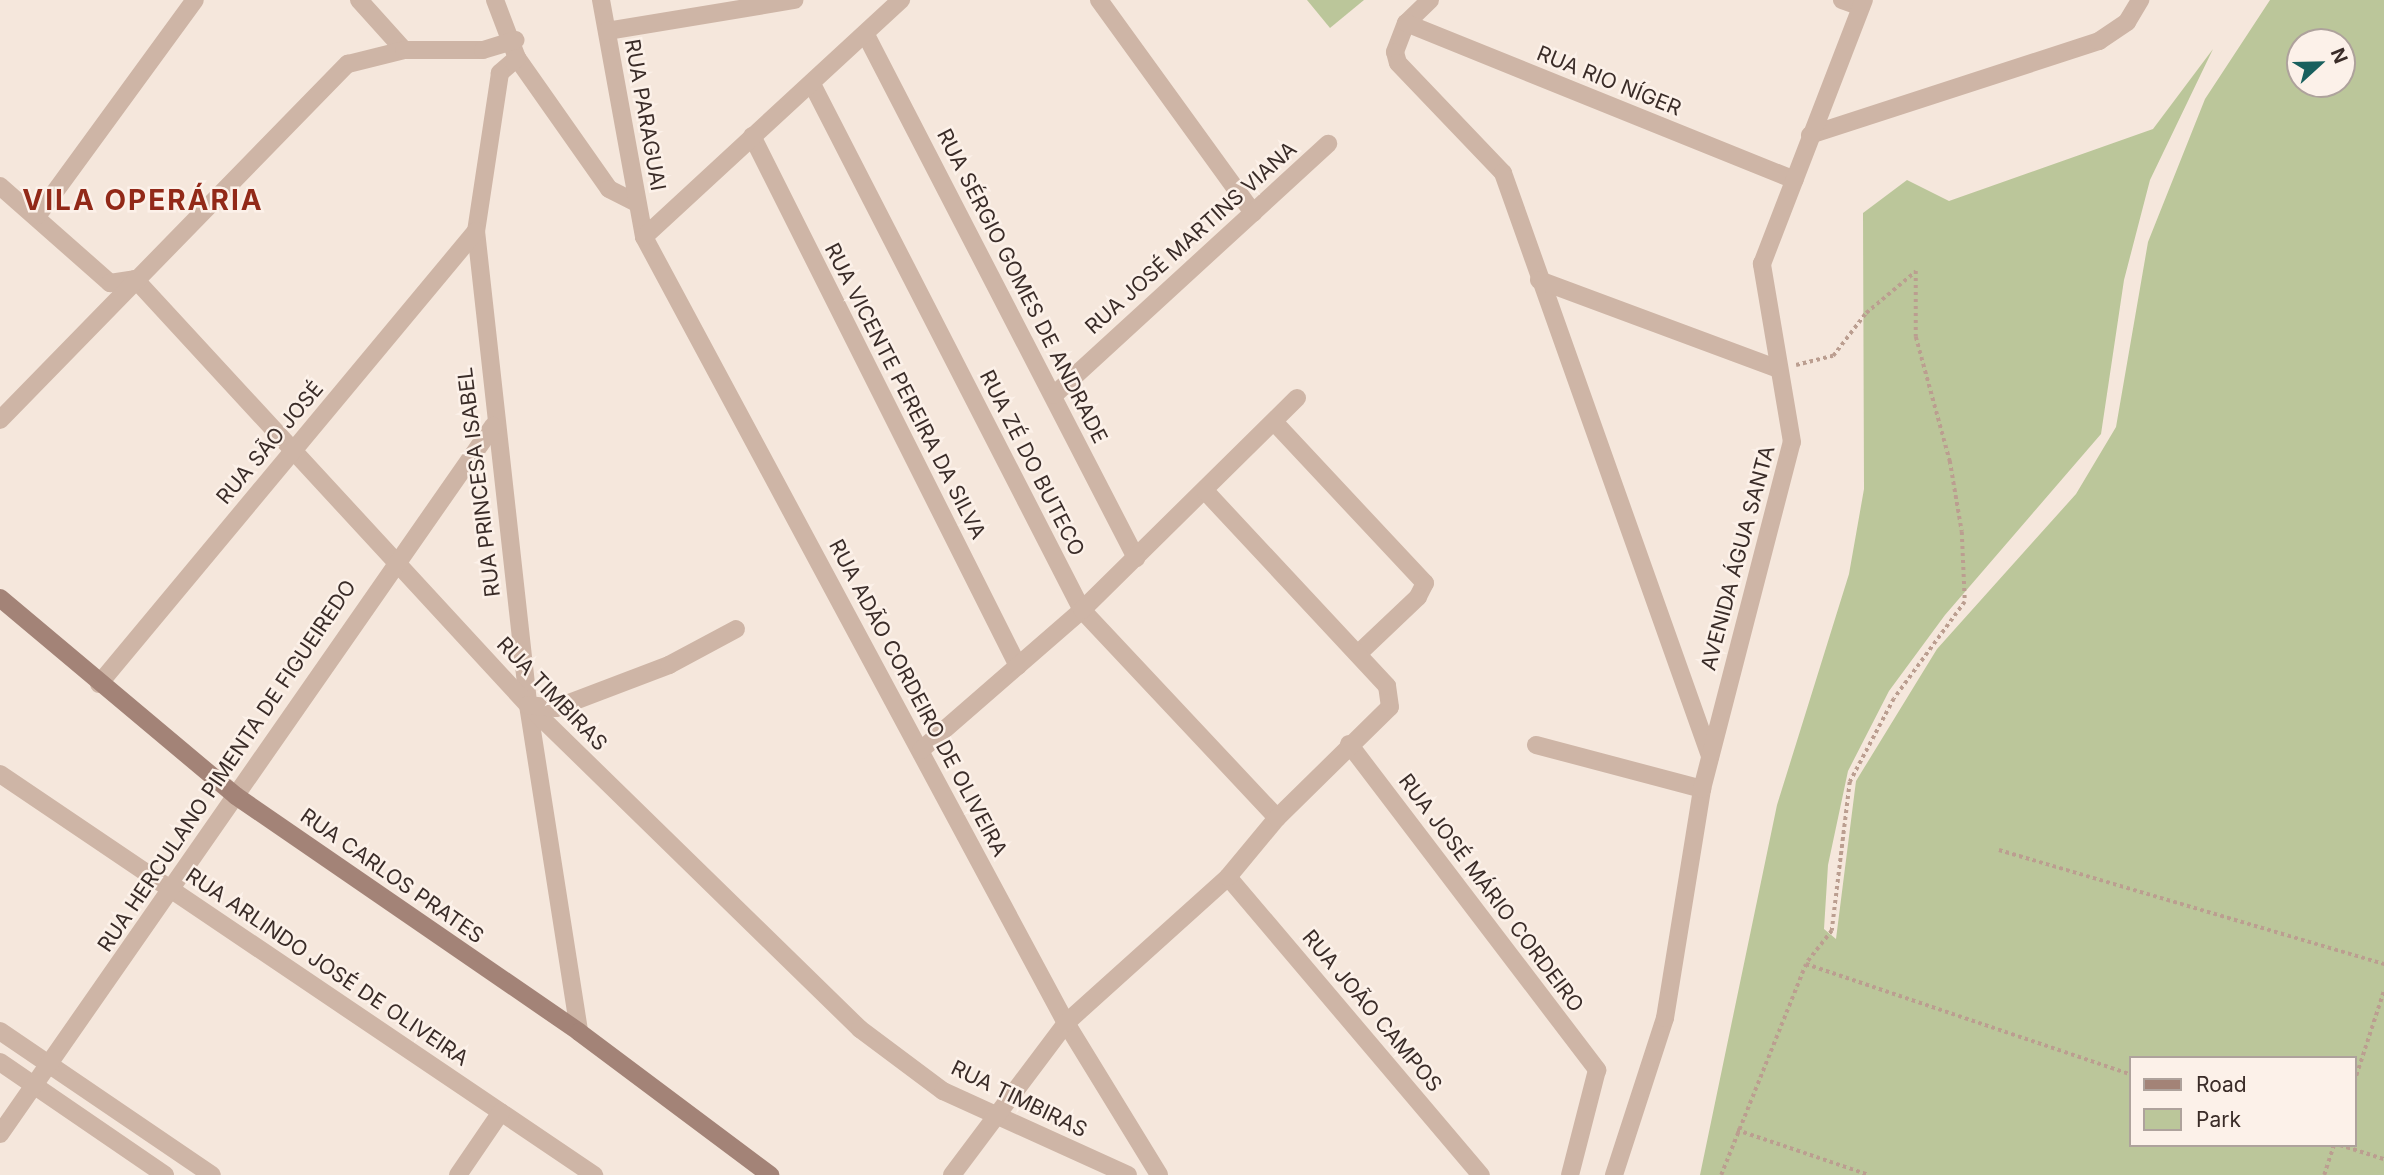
<!DOCTYPE html>
<html>
<head>
<meta charset="utf-8">
<style>
  body { margin:0 }
  #map { position:relative; width:2384px; height:1175px; overflow:hidden; background:#f5e7dc; font-family:Inter,sans-serif }
  div>[style] { position:absolute }
  .green>* { inset:0; background:#bbc69a }
  .path>* { height:3.5px; margin-top:-1.75px; transform-origin:0; background:repeating-linear-gradient(90deg,#bb9e90 0 3.5px,transparent 0 7px) }
  .street>* { height:18px; margin:-9px; padding:0 9px; transform-origin:9px; border-radius:9px; background:#ceb5a6 }
  .secondary>* { height:18px; margin:-9px; padding:0 9px; transform-origin:9px; border-radius:9px; background:#a38377 }
  span { translate:-50% -50%; white-space:nowrap; text-align:center; line-height:1.15; -webkit-text-stroke:5px #fcf1e9; paint-order:stroke }
  .street-label { font-size:21px; color:#3a2c28 }
  .district-label { font-size:28px; color:#922918; font-weight:700; letter-spacing:2px }
  .legend { position:absolute; left:2129px; top:1056px; width:228px; height:91px; box-sizing:border-box; background:#fcf1e9; border:2px solid #aea29c; margin:0; padding:9px 12px; list-style:none; font-size:21px; color:#3a2c28 }
  .legend li { display:flex; align-items:center; gap:14px; height:35px }
  .legend b { width:35px; border:2px solid #aea29c }
  .north { position:absolute; left:2286px; top:28px; width:70px; height:70px; box-sizing:border-box; background:#fcf1e9; border:2px solid #aea29c; border-radius:50%; rotate:68deg; font-size:19px; font-weight:700; line-height:28px; text-align:center; color:#3a2c28 }
  .north::after { content:''; display:block; margin:auto; width:24px; height:32px; background:#19605e; clip-path:polygon(50% 0,100% 100%,50% 72%,0 100%) }
</style>
</head>
<body>
<div id="map">
  <div class="green">
    <div style="clip-path:polygon(1307px 0,1364px 0,1330px 28px)"></div>
    <div style="clip-path:polygon(evenodd,2270px 0,2384px 0,2384px 1175px,1700px 1175px,1777px 805px,1849px 574px,1864px 489px,1863px 213px,1907px 180px,1949px 201px,2153px 129px,2213px 49px,2150px 180px,2124px 280px,2101px 434px,1945px 615px,1889px 691px,1848px 771px,1828px 865px,1824px 929px,1836px 939px,1856px 781px,1937px 649px,2076px 494px,2116px 427px,2148px 242px,2205px 99px,2270px 0,2342px 42px,2342px 84px,2300px 84px,2300px 42px,2342px 42px,2270px 0,2130px 1058px,2354px 1058px,2354px 1145px,2130px 1145px,2130px 1058px)"></div>
  </div>
  <div class="path">
    <div style="left:1796px;top:365px;width:38px;rotate:-14deg"></div>
    <div style="left:1833px;top:356px;width:54px;rotate:-52.5deg"></div>
    <div style="left:1866px;top:313px;width:65px;rotate:-40deg"></div>
    <div style="left:1916px;top:271px;width:66px;rotate:90deg"></div>
    <div style="left:1916px;top:337px;width:129px;rotate:74.7deg"></div>
    <div style="left:1950px;top:461px;width:72px;rotate:80.4deg"></div>
    <div style="left:1962px;top:532px;width:70px;rotate:87.5deg"></div>
    <div style="left:1965px;top:602px;width:120px;rotate:126.2deg"></div>
    <div style="left:1894px;top:699px;width:94px;rotate:117.9deg"></div>
    <div style="left:1850px;top:782px;width:150px;rotate:96.9deg"></div>
    <div style="left:1832px;top:931px;width:42px;rotate:128.2deg"></div>
    <div style="left:1999px;top:850px;width:402px;rotate:16.5deg"></div>
    <div style="left:2354px;top:1082px;width:97px;rotate:-71.9deg"></div>
    <div style="left:1737px;top:1130px;width:139px;rotate:18.8deg"></div>
    <div style="left:2340px;top:1145px;width:46px;rotate:17.7deg"></div>
    <div style="left:1721px;top:1175px;width:227px;rotate:-68.1deg"></div>
    <div style="left:1806px;top:964px;width:342px;rotate:18.8deg"></div>
    <div style="left:2324px;top:1175px;width:32px;rotate:-72deg"></div>
  </div>
  <div class="street">
    <div style="left:359px;top:0;width:67px;rotate:48deg"></div>
    <div style="left:495px;top:0;width:62px;rotate:69.2deg"></div>
    <div style="left:517px;top:58px;width:160px;rotate:54.9deg"></div>
    <div style="left:609px;top:189px;width:31px;rotate:27deg"></div>
    <div style="left:601px;top:0;width:241px;rotate:79.7deg"></div>
    <div style="left:644px;top:237px;width:892px;rotate:61.77deg"></div>
    <div style="left:1066px;top:1023px;width:178px;rotate:58.5deg"></div>
    <div style="left:1099px;top:0;width:263px;rotate:54.1deg"></div>
    <div style="left:1430px;top:0;width:33px;rotate:136deg"></div>
    <div style="left:1406px;top:23px;width:31px;rotate:111deg"></div>
    <div style="left:1395px;top:52px;width:11px;rotate:75deg"></div>
    <div style="left:1398px;top:63px;width:152px;rotate:46.3deg"></div>
    <div style="left:1503px;top:173px;width:619px;rotate:70.45deg"></div>
    <div style="left:1842px;top:0;width:20px;rotate:20deg"></div>
    <div style="left:1406px;top:23px;width:419px;rotate:22deg"></div>
    <div style="left:607px;top:31px;width:190px;rotate:-9.4deg"></div>
    <div style="left:866px;top:35px;width:589px;rotate:62.69deg"></div>
    <div style="left:517px;top:58px;width:23px;rotate:139deg"></div>
    <div style="left:500px;top:73px;width:160px;rotate:98.6deg"></div>
    <div style="left:476px;top:231px;width:477px;rotate:83.7deg"></div>
    <div style="left:528px;top:705px;width:331px;rotate:81.1deg"></div>
    <div style="left:812px;top:84px;width:591px;rotate:62.83deg"></div>
    <div style="left:1082px;top:610px;width:285px;rotate:46.8deg"></div>
    <div style="left:1810px;top:135px;width:304px;rotate:-18deg"></div>
    <div style="left:2099px;top:41px;width:34px;rotate:-34deg"></div>
    <div style="left:2127px;top:22px;width:26px;rotate:-59deg"></div>
    <div style="left:752px;top:136px;width:593px;rotate:63.35deg"></div>
    <div style="left:0;top:186px;width:147px;rotate:41.4deg"></div>
    <div style="left:110px;top:283px;width:25px;rotate:-9deg"></div>
    <div style="left:135px;top:279px;width:580px;rotate:47.31deg"></div>
    <div style="left:528px;top:705px;width:464px;rotate:44.3deg"></div>
    <div style="left:860px;top:1029px;width:104px;rotate:36.8deg"></div>
    <div style="left:943px;top:1091px;width:203px;rotate:24.4deg"></div>
    <div style="left:38px;top:215px;width:266px;rotate:-53.9deg"></div>
    <div style="left:644px;top:237px;width:350px;rotate:-42.7deg"></div>
    <div style="left:1539px;top:280px;width:255px;rotate:20.4deg"></div>
    <div style="left:1054px;top:395px;width:372px;rotate:-42.5deg"></div>
    <div style="left:0;top:420px;width:498px;rotate:-45.7deg"></div>
    <div style="left:348px;top:64px;width:58px;rotate:-14deg"></div>
    <div style="left:404px;top:50px;width:79px"></div>
    <div style="left:483px;top:50px;width:34px;rotate:-17deg"></div>
    <div style="left:1276px;top:424px;width:218px;rotate:46.9deg"></div>
    <div style="left:1425px;top:583px;width:16px;rotate:117deg"></div>
    <div style="left:1418px;top:597px;width:83px;rotate:136.5deg"></div>
    <div style="left:99px;top:684px;width:589px;rotate:-50.23deg"></div>
    <div style="left:528px;top:705px;width:28px;rotate:6deg"></div>
    <div style="left:556px;top:708px;width:121px;rotate:-20.8deg"></div>
    <div style="left:669px;top:665px;width:76px;rotate:-28.2deg"></div>
    <div style="left:1349px;top:744px;width:410px;rotate:52.7deg"></div>
    <div style="left:1597px;top:1070px;width:108px;rotate:104.4deg"></div>
    <div style="left:1536px;top:745px;width:172px;rotate:14.8deg"></div>
    <div style="left:921px;top:750px;width:213px;rotate:-41deg"></div>
    <div style="left:1082px;top:610px;width:302px;rotate:-44.6deg"></div>
    <div style="left:0;top:774px;width:717px;rotate:34.02deg"></div>
    <div style="left:1228px;top:877px;width:391px;rotate:49.7deg"></div>
    <div style="left:0;top:1031px;width:256px;rotate:34.2deg"></div>
    <div style="left:0;top:1062px;width:200px;rotate:34.4deg"></div>
    <div style="left:0;top:1134px;width:863px;rotate:-55.15deg"></div>
    <div style="left:458px;top:1175px;width:76px;rotate:-55.7deg"></div>
    <div style="left:952px;top:1175px;width:190px;rotate:-53.1deg"></div>
    <div style="left:1066px;top:1023px;width:218px;rotate:-42deg"></div>
    <div style="left:1228px;top:877px;width:77px;rotate:-50.3deg"></div>
    <div style="left:1277px;top:818px;width:158px;rotate:-44.5deg"></div>
    <div style="left:1390px;top:707px;width:21px;rotate:-98deg"></div>
    <div style="left:1387px;top:686px;width:265px;rotate:-133deg"></div>
    <div style="left:1614px;top:1175px;width:165px;rotate:-72deg"></div>
    <div style="left:1665px;top:1018px;width:232px;rotate:-80.8deg"></div>
    <div style="left:1702px;top:789px;width:358px;rotate:-75.5deg"></div>
    <div style="left:1792px;top:442px;width:181px;rotate:-99.6deg"></div>
    <div style="left:1762px;top:264px;width:283px;rotate:-68.9deg"></div>
  </div>
  <div class="secondary">
    <div style="left:0;top:598px;width:308px;rotate:40deg"></div>
    <div style="left:236px;top:796px;width:416px;rotate:34.5deg"></div>
    <div style="left:579px;top:1032px;width:239px;rotate:36.8deg"></div>
  </div>
  <div class="street-label">
    <span style="left:1609px;top:81px;rotate:22deg">RUA RIO NÍGER</span>
    <span style="left:645px;top:115px;rotate:80deg">RUA PARAGUAI</span>
    <span style="left:1191px;top:238px;rotate:-42deg">RUA JOSÉ MARTINS VIANA</span>
    <span style="left:1022px;top:286px;rotate:63deg">RUA SÉRGIO GOMES DE ANDRADE</span>
    <span style="left:905px;top:391px;rotate:63deg">RUA VICENTE PEREIRA DA SILVA</span>
    <span style="left:270px;top:443px;rotate:-50deg">RUA SÃO JOSÉ</span>
    <span style="left:1032px;top:463px;rotate:63deg">RUA ZÉ DO BUTECO</span>
    <span style="left:479px;top:482px;rotate:-97deg">RUA PRINCESA ISABEL</span>
    <span style="left:1738px;top:558px;rotate:-75deg">AVENIDA ÁGUA SANTA</span>
    <span style="left:552px;top:694px;rotate:46deg">RUA TIMBIRAS</span>
    <span style="left:918px;top:698px;rotate:62deg">RUA ADÃO CORDEIRO DE OLIVEIRA</span>
    <span style="left:227px;top:766px;rotate:-56deg">RUA HERCULANO PIMENTA DE FIGUEIREDO</span>
    <span style="left:392px;top:876px;rotate:35deg">RUA CARLOS PRATES</span>
    <span style="left:1491px;top:893px;rotate:53deg">RUA JOSÉ MÁRIO CORDEIRO</span>
    <span style="left:327px;top:967px;rotate:34deg">RUA ARLINDO JOSÉ DE OLIVEIRA</span>
    <span style="left:1372px;top:1011px;rotate:50deg">RUA JOÃO CAMPOS</span>
    <span style="left:1019px;top:1099px;rotate:26deg">RUA TIMBIRAS</span>
  </div>
  <div class="district-label">
    <span style="left:143px;top:200px">VILA OPERÁRIA</span>
  </div>
  <ul class="legend">
  <li><b style="height:9px;background:#a38377"></b>Road</li>
  <li><b style="height:19px;background:#bbc69a"></b>Park</li>
  </ul>
  <div class="north">N</div>
</div>
</body>
</html>
